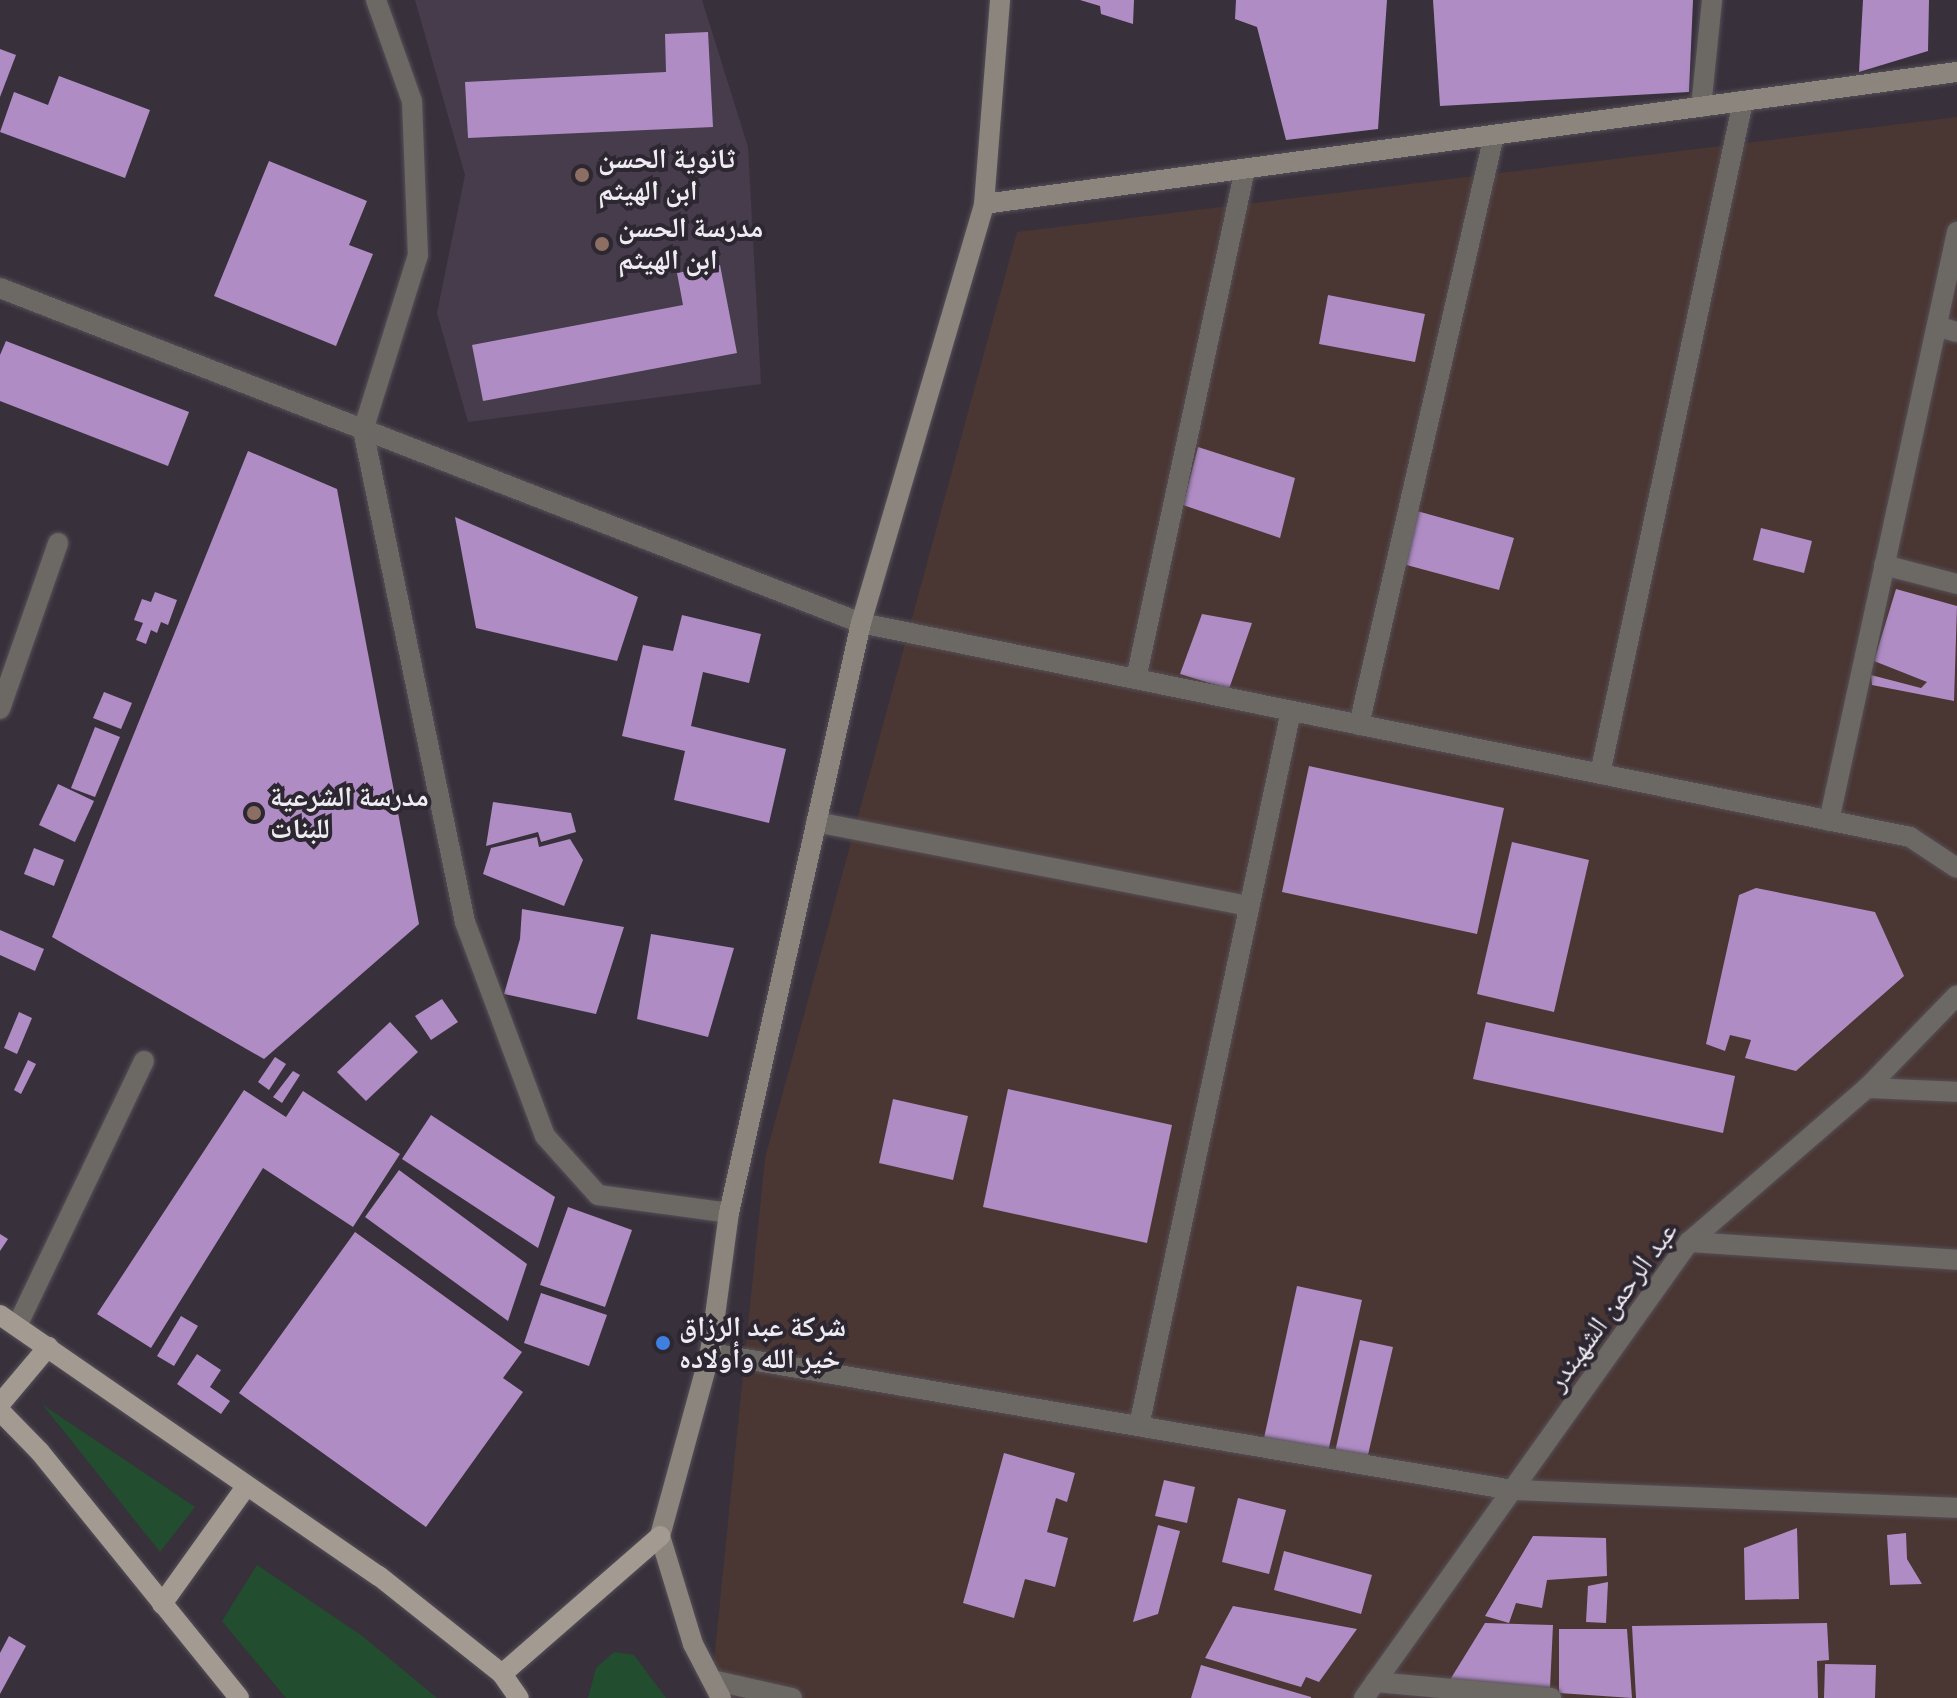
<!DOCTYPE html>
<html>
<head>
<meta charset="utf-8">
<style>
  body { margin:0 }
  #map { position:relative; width:1957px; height:1698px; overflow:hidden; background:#38313b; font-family:"Roboto Condensed","Noto Naskh Arabic",sans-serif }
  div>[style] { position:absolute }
  .built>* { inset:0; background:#463c4b }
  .industrial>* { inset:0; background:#4a3632 }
  .green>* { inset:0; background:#224d2e }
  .building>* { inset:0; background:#b08cc5 }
  .roads { filter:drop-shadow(0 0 2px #554f58) drop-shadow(0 0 2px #554f58) }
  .lane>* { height:20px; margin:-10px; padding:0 10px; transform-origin:10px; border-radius:10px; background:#6c6863 }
  .street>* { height:20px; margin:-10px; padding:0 10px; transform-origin:10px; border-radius:10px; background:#6c6863 }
  .secondary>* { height:20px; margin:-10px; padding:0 10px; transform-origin:10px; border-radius:10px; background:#8b857d }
  .primary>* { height:20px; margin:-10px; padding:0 10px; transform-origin:10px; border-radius:10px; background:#a39b91 }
  .dots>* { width:22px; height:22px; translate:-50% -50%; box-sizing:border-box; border:4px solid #2d2731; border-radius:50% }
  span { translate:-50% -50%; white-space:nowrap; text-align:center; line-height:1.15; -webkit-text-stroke:8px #2d2731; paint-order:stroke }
  .poi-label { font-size:28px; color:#efebf2; font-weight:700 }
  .left { translate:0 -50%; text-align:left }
  .street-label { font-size:28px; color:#efebf2 }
</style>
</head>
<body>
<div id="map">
  <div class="built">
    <div style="clip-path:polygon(415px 0,702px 0,748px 147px,761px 384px,468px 422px,437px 313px,465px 175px)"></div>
  </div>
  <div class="industrial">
    <div style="clip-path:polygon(1957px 117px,1957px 1698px,727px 1698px,712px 1680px,765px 1158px,1017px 232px)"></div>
  </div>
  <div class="green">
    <div style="clip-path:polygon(43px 1405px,195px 1507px,160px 1552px)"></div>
    <div style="clip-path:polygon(257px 1565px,361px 1635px,437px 1698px,286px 1698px,222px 1621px)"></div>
    <div style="clip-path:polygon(614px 1652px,634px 1655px,666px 1698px,588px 1698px,596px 1668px)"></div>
  </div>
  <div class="building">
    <div style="clip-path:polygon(1080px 0,1134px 0,1133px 24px,1101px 14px,1100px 6px)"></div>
    <div style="clip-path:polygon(1236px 0,1387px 0,1378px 129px,1286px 140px,1257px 27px,1235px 19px)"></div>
    <div style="clip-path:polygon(1433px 0,1693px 0,1689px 92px,1440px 106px)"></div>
    <div style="clip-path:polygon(1863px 0,1929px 0,1928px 51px,1859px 72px)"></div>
    <div style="clip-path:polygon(708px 32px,713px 127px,468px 138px,465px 82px,666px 72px,665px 34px)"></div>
    <div style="clip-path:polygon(0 49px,16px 55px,0 97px)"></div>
    <div style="clip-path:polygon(59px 76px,150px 110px,125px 178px,0 132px,14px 92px,48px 105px)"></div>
    <div style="clip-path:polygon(269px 161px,367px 201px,349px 245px,373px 254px,336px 346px,214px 296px)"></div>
    <div style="clip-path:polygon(720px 265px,737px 353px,483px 401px,472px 345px,683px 305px,677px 273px)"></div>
    <div style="clip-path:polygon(1328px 295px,1425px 314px,1415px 362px,1319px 344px)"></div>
    <div style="clip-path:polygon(6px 341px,189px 412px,168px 466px,0 401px,0 355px)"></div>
    <div style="clip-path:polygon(1198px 447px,1295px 478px,1280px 538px,1183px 505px)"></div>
    <div style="clip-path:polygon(248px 451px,337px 489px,419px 924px,264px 1059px,52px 937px)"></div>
    <div style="clip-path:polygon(1417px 511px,1514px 538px,1499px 590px,1403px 564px)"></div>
    <div style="clip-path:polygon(455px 517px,638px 597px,617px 661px,476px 628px)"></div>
    <div style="clip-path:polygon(1761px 528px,1812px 541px,1804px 573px,1753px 560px)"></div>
    <div style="clip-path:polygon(1896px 589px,1957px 606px,1954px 701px,1872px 685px,1871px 675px,1921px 688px,1927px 682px,1874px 661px)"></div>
    <div style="clip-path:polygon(155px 592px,177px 600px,168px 625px,161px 622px,157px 633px,151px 630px,146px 644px,136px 640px,143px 623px,134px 620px,142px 599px,151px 602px)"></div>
    <div style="clip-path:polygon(1202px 614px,1252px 623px,1229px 689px,1180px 674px)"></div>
    <div style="clip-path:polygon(682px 615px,761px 634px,749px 683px,703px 672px,691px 726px,786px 749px,769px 823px,674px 800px,685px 751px,622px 736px,643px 645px,673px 651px)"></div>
    <div style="clip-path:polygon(104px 692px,132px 703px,121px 729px,93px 718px)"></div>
    <div style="clip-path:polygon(95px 727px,120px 737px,95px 797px,71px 788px)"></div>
    <div style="clip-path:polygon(1309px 766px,1504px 808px,1477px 934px,1282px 892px)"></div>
    <div style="clip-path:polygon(58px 784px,94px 801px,75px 842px,39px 825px)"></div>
    <div style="clip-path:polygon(493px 802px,571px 813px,576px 832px,541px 842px,538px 832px,486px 846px)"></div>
    <div style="clip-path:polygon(537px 837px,539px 847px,570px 839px,583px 860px,564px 906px,483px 874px,491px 848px)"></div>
    <div style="clip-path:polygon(1512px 842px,1589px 860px,1554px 1012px,1477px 994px)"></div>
    <div style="clip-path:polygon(34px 848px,64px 860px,54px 886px,24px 874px)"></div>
    <div style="clip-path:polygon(1756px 888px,1875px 912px,1904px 976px,1796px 1071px,1745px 1058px,1751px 1040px,1730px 1035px,1725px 1051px,1706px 1044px,1739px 895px)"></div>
    <div style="clip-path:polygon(522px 909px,624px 927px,596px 1014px,504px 994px,520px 939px)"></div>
    <div style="clip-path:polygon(0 930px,44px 949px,35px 971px,0 955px)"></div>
    <div style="clip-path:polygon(651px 934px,734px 948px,708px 1037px,637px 1019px)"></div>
    <div style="clip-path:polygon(442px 999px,458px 1022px,431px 1040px,415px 1016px)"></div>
    <div style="clip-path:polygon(19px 1012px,32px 1018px,17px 1054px,4px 1048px)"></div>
    <div style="clip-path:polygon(390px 1022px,418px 1052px,366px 1101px,337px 1072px)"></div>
    <div style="clip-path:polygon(1486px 1022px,1735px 1076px,1723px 1133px,1473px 1079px)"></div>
    <div style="clip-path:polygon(275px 1057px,286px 1064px,269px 1090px,258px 1082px)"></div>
    <div style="clip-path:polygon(28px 1060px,36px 1064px,21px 1094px,14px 1090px)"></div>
    <div style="clip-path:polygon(293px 1071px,300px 1075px,282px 1103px,273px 1097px)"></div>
    <div style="clip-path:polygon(1008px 1089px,1172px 1125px,1147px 1243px,983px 1207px)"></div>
    <div style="clip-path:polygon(244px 1090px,286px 1117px,303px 1091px,400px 1154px,353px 1227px,263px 1168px,151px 1348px,97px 1314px)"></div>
    <div style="clip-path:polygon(893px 1099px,968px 1116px,953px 1180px,879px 1163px)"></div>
    <div style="clip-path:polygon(431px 1115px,555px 1197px,538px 1248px,402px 1159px)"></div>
    <div style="clip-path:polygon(399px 1170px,527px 1264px,508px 1321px,365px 1217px)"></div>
    <div style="clip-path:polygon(568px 1207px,632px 1230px,605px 1307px,540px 1285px)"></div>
    <div style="clip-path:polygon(355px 1232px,522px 1352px,503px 1378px,523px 1392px,426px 1527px,239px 1393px)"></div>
    <div style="clip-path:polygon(0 1234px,8px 1239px,0 1251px)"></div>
    <div style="clip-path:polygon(1297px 1286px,1362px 1300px,1328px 1452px,1264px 1438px)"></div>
    <div style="clip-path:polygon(541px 1293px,607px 1315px,589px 1366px,524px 1343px)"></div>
    <div style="clip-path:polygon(181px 1316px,198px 1326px,174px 1366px,157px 1356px)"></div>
    <div style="clip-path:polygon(1360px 1340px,1393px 1347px,1367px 1459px,1335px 1452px)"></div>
    <div style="clip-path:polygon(197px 1354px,221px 1370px,210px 1387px,230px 1401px,221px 1414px,177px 1384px)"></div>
    <div style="clip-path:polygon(1004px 1453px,1075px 1473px,1067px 1502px,1056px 1498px,1047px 1532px,1068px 1538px,1055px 1587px,1025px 1579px,1014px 1618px,963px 1603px)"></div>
    <div style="clip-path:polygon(1164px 1480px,1195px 1487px,1187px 1523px,1155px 1516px)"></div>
    <div style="clip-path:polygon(1238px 1498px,1286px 1510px,1269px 1574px,1222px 1562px)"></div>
    <div style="clip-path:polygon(1158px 1525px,1180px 1531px,1158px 1614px,1133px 1622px)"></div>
    <div style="clip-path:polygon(1797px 1528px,1799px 1599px,1745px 1600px,1744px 1548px)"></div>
    <div style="clip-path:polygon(1906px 1533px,1907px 1559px,1922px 1584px,1890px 1585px,1887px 1535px)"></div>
    <div style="clip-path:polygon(1533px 1536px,1606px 1538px,1607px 1576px,1547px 1580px,1542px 1608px,1516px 1603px,1509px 1623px,1485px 1616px)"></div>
    <div style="clip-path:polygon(1284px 1551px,1372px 1575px,1361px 1614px,1274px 1590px)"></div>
    <div style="clip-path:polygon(1608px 1582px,1606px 1623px,1586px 1622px,1588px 1586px)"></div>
    <div style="clip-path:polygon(1233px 1606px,1357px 1629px,1319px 1682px,1306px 1677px,1301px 1687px,1205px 1658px)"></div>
    <div style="clip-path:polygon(1485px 1623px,1553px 1625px,1550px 1688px,1448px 1683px)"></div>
    <div style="clip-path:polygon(1827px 1623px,1829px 1660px,1817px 1661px,1818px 1698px,1636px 1698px,1632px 1626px)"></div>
    <div style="clip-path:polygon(1559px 1629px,1627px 1629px,1632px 1698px,1559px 1693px)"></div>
    <div style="clip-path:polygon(9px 1636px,26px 1646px,0 1694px,0 1653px)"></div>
    <div style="clip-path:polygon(1825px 1664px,1876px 1665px,1875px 1698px,1824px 1698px)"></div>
    <div style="clip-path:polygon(1201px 1665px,1311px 1697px,1311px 1698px,1191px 1698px)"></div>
  </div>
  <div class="roads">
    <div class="lane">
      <div style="left:0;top:709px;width:176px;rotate:-70.7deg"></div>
      <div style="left:17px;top:1326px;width:294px;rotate:-64.4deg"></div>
    </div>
    <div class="street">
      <div style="left:376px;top:0;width:107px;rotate:70.4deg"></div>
      <div style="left:412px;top:101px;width:154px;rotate:87.8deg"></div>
      <div style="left:418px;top:255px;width:183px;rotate:107.4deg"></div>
      <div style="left:363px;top:430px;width:502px;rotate:78.29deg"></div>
      <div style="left:465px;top:922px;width:228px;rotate:69.5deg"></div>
      <div style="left:545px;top:1136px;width:79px;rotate:48.1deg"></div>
      <div style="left:598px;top:1195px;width:132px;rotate:7.8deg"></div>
      <div style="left:1701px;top:107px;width:108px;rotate:-84.1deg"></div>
      <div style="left:0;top:288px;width:924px;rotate:21.26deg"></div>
      <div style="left:861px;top:623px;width:1071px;rotate:11.53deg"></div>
      <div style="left:1910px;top:837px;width:56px;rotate:33.4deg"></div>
      <div style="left:1937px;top:326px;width:21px;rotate:17deg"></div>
      <div style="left:1884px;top:565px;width:75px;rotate:14.6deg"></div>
      <div style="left:1136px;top:679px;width:522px;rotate:-77.94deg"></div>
      <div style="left:1359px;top:725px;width:605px;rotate:-77.11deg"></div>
      <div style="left:1600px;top:774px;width:688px;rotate:-78deg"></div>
      <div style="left:1829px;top:821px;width:603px;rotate:-77.74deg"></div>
      <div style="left:816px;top:822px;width:441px;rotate:11deg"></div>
      <div style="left:1867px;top:1088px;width:90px;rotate:2.5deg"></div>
      <div style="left:1689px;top:1242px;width:269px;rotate:3.8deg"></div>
      <div style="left:710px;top:1353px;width:814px;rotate:9.69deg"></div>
      <div style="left:1512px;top:1490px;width:445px;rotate:2.3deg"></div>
      <div style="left:1139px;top:1426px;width:731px;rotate:-78deg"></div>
      <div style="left:712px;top:1680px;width:82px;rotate:12.7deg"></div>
      <div style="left:1375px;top:1682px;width:177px;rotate:5.2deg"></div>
      <div style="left:1364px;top:1698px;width:560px;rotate:-54.52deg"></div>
      <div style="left:1689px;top:1242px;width:235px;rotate:-40.9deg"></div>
      <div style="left:1867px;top:1088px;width:129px;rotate:-45.9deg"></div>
    </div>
    <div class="secondary">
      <div style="left:984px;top:204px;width:982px;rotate:-7.73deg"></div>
      <div style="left:721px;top:1698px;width:61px;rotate:-117.4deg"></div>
      <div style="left:693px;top:1644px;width:113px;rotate:-107deg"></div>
      <div style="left:660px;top:1536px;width:190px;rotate:-74.7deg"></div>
      <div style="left:710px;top:1353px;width:141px;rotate:-82.3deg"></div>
      <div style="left:729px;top:1213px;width:605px;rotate:-77.39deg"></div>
      <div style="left:861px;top:623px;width:437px;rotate:-73.6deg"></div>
      <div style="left:984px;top:204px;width:205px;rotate:-85.5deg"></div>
    </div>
    <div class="primary">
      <div style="left:0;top:1315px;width:460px;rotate:34.6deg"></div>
      <div style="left:379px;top:1576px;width:157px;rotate:38.5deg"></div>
      <div style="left:502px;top:1674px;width:29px;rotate:55deg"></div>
      <div style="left:0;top:1404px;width:75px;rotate:-49.9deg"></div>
      <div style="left:0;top:1411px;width:57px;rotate:45.7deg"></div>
      <div style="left:40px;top:1452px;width:316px;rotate:51deg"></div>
      <div style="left:162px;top:1604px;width:143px;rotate:-54.4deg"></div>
      <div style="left:502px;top:1674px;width:210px;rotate:-41.1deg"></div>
    </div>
  </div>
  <div class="dots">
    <div style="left:582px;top:175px;background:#8d6e63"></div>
    <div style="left:602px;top:244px;background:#8d6e63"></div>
    <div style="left:254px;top:813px;background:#8d6e63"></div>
    <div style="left:663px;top:1343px;background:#3f7fe0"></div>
  </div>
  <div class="poi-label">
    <span class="left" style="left:598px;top:175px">ثانوية الحسن<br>ابن الهيثم</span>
    <span class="left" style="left:618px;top:244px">مدرسة الحسن<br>ابن الهيثم</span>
    <span class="left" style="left:270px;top:813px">مدرسة الشرعية<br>للبنات</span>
    <span class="left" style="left:679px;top:1343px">شركة عبد الرزاق<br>خير الله وأولاده</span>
  </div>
  <div class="street-label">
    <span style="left:1612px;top:1306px;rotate:-54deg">عبد الرحمن الشهبندر</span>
  </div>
</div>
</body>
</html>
